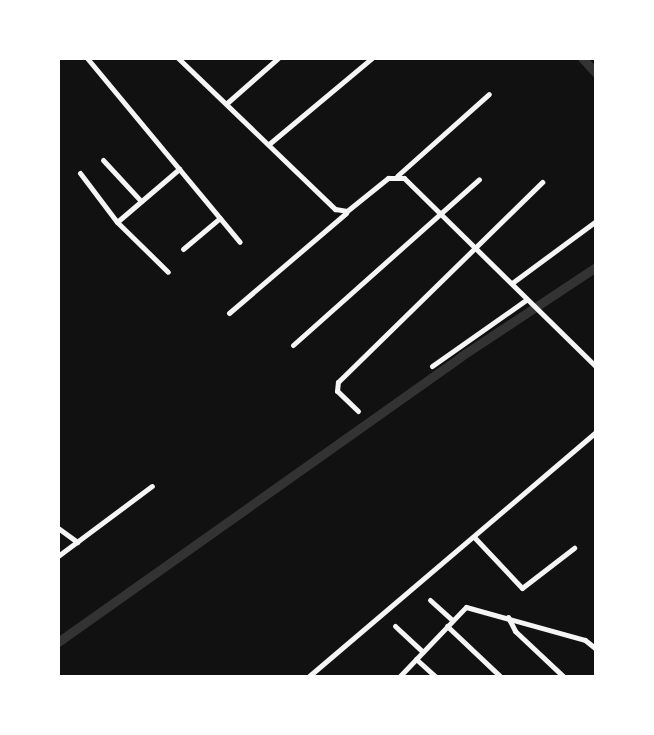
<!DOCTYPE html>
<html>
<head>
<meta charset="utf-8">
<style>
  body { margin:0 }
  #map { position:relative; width:654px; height:735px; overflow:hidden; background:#111; font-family:Montserrat,sans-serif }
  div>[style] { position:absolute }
  .canal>* { height:9px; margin:-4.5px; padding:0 4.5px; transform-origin:4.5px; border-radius:4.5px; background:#333 }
  .minor>* { height:5px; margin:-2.5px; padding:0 2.5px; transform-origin:2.5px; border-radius:2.5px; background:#f5f5f5 }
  span { translate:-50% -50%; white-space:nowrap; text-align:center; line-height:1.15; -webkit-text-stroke:5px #fff; paint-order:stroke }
  .frame { position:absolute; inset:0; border:60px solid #fff; pointer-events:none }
</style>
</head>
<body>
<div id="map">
  <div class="canal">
    <div style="left:582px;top:58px;width:21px;rotate:47deg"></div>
    <div style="left:58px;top:642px;width:493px;rotate:-35.3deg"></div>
    <div style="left:460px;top:357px;width:163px;rotate:-33.5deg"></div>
  </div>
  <div class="minor">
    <div style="left:87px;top:58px;width:239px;rotate:50.3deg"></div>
    <div style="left:178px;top:58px;width:218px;rotate:43.9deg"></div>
    <div style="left:335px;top:209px;width:12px;rotate:9deg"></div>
    <div style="left:347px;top:211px;width:53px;rotate:-38.8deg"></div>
    <div style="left:388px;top:178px;width:16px"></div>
    <div style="left:404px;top:178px;width:269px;rotate:44.5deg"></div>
    <div style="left:227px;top:103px;width:68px;rotate:-41.4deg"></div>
    <div style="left:269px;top:144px;width:134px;rotate:-39.9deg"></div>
    <div style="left:103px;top:160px;width:56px;rotate:47.2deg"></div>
    <div style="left:80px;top:173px;width:61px;rotate:52.9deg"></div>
    <div style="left:117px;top:222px;width:71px;rotate:44.4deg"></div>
    <div style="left:397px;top:176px;width:123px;rotate:-41.7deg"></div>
    <div style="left:117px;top:222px;width:82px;rotate:-40.5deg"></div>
    <div style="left:183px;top:249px;width:48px;rotate:-40deg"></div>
    <div style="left:512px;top:283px;width:104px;rotate:-36.4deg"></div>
    <div style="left:229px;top:313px;width:154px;rotate:-40.5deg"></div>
    <div style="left:293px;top:345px;width:249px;rotate:-41.7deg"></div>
    <div style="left:432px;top:366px;width:115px;rotate:-35.1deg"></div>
    <div style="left:358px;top:411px;width:29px;rotate:-136deg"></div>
    <div style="left:337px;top:391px;width:9px;rotate:-84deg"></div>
    <div style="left:338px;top:382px;width:286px;rotate:-44.4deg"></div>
    <div style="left:58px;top:528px;width:24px;rotate:36deg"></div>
    <div style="left:474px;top:537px;width:70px;rotate:46.7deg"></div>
    <div style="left:522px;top:588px;width:66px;rotate:-37.6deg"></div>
    <div style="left:58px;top:556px;width:117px;rotate:-36.7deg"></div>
    <div style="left:430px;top:600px;width:30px;rotate:42deg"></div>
    <div style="left:508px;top:617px;width:16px;rotate:63deg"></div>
    <div style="left:515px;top:631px;width:67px;rotate:43.2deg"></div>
    <div style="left:395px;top:626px;width:38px;rotate:43deg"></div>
    <div style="left:447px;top:626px;width:74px;rotate:43.4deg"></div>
    <div style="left:416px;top:659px;width:27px;rotate:42deg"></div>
    <div style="left:308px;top:677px;width:378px;rotate:-40.4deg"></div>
    <div style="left:399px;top:677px;width:97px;rotate:-46.3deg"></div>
    <div style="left:466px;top:607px;width:123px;rotate:15.5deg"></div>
    <div style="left:585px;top:640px;width:14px;rotate:39deg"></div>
  </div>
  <div class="frame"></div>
</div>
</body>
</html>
